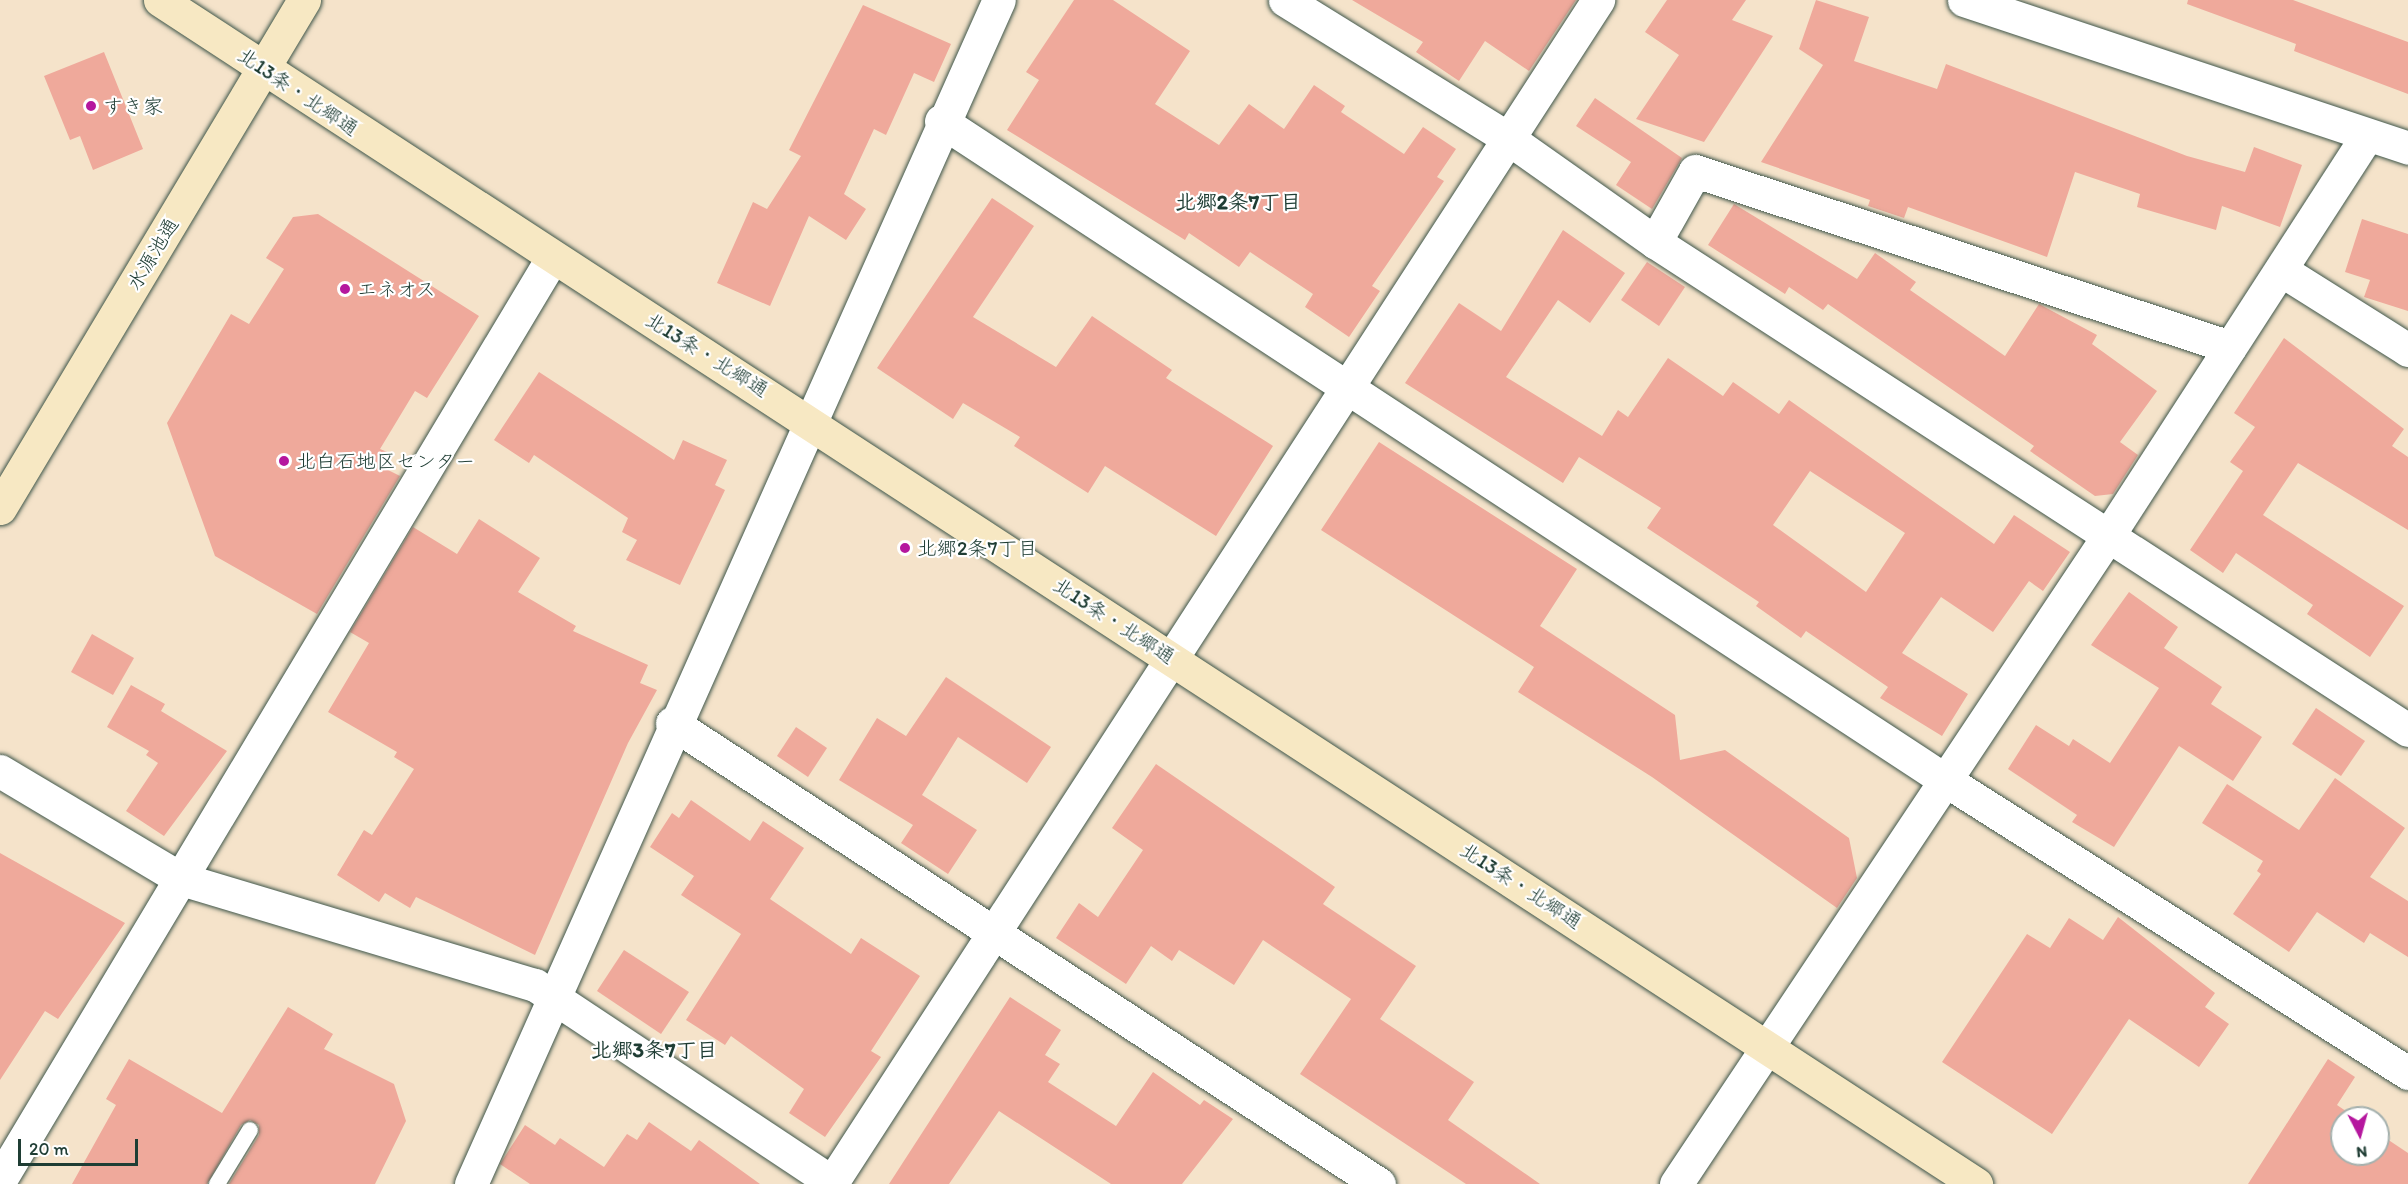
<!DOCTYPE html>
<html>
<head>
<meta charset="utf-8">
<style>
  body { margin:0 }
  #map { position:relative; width:2408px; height:1184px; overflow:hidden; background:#f5e3ca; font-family:Itim,"Klee One",sans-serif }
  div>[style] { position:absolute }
  .building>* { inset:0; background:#efa99b }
  .roads { filter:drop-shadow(0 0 2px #3f564a) drop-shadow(0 0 2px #3f564a) }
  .lane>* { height:16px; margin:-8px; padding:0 8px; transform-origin:8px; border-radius:8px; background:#fff }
  .street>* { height:33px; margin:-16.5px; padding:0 16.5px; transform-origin:16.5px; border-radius:16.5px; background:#fff }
  .secondary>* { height:33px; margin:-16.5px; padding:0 16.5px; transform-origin:16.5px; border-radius:16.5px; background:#f7e8c3 }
  .dots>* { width:16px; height:16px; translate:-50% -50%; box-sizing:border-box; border:3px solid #fff; border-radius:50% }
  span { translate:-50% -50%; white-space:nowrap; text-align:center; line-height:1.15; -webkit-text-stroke:4.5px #fff; paint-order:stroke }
  .street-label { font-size:20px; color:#1f3d34 }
  .poi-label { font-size:20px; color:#1f3d34 }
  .left { translate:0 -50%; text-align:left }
  .neighbourhood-label { font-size:21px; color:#1f3d34; font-weight:700 }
  .north { position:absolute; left:2330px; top:1106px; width:60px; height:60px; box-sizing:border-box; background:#fff; border:2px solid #a5b1ae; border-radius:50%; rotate:174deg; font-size:16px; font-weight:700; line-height:24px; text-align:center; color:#1f3d34 }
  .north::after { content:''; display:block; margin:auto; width:21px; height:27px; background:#b5179e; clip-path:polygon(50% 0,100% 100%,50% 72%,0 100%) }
  .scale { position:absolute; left:18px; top:1139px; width:120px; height:27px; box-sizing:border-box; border:3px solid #1f3d34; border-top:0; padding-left:8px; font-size:18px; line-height:21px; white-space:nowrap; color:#1f3d34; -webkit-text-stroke:4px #fff; paint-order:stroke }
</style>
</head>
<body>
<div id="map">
  <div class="building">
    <div style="clip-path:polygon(1074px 0,1113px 0,1190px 51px,1155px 104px,1219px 145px,1249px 104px,1284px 129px,1314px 85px,1345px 106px,1341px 112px,1404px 154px,1423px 127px,1456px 149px,1437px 177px,1444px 181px,1372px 286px,1380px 291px,1349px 337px,1305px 307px,1313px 294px,1250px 252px,1239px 267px,1189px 233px,1185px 240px,1007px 130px,1039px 80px,1026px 72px)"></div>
    <div style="clip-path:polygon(1352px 0,1576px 0,1529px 71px,1485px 41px,1459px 81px,1416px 52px,1423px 42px)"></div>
    <div style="clip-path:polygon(1667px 0,1746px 0,1732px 20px,1773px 36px,1704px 142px,1636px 119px,1679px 55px,1645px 32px)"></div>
    <div style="clip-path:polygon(1816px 0,1869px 17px,1854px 61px,1937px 89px,1946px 64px,2187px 156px,2245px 172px,2254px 147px,2302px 165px,2280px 227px,2222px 206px,2216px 230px,2137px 207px,2140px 194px,2075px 172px,2047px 257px,1908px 207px,1904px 218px,1868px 206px,1870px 200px,1761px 162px,1823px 65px,1799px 49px)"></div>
    <div style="clip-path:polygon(2188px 0,2293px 0,2408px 42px,2408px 94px,2294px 51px,2296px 44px,2187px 4px)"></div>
    <div style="clip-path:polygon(863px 5px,951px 44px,934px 82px,914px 73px,886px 135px,874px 129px,844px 194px,866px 209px,846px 240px,809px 216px,770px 306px,717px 283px,753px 202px,767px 209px,801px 156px,789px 150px)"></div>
    <div style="clip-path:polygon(104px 52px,143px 149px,93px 170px,80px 136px,70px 140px,44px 76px)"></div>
    <div style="clip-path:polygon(1595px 98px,1682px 158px,1652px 209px,1616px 185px,1631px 162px,1576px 126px)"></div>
    <div style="clip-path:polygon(992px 198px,1034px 226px,973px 317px,1056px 367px,1092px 316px,1172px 370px,1166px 378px,1273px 446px,1216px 536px,1105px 466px,1088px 493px,1014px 446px,1020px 437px,963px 403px,953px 419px,877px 368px)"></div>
    <div style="clip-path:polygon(1734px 204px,1857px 279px,1875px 253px,1916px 282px,1910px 290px,2005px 356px,2039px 304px,2097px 335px,2092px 344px,2157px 391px,2120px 442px,2138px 455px,2113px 494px,2095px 496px,2030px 451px,2034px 446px,1828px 304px,1823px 310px,1789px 287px,1785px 294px,1708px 245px)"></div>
    <div style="clip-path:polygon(318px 214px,479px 316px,427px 398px,415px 391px,380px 449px,392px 454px,384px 468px,400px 476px,317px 614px,215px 556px,167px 423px,231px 314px,249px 324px,284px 269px,266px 258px,293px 217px)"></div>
    <div style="clip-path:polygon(2362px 219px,2408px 234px,2408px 311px,2364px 297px,2370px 280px,2345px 272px)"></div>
    <div style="clip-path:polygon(evenodd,1563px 230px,1625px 273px,1590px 323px,1558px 300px,1506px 377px,1602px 436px,1618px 410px,1628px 417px,1668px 358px,1723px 396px,1733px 382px,1779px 414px,1789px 400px,1994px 544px,2014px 515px,2070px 552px,2043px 591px,2029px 581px,1993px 632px,1941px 597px,1902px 653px,1968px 694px,1942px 736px,1880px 698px,1888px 687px,1806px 631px,1801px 638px,1756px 606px,1759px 602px,1647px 528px,1661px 508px,1579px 457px,1563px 483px,1405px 383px,1459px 303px,1501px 331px,1563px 230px,1810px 471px,1905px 533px,1866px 592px,1773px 525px,1810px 471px)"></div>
    <div style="clip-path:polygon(1647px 262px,1685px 287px,1659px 326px,1621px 300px)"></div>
    <div style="clip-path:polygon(2284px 338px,2404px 429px,2392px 446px,2408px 457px,2408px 530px,2298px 463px,2263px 515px,2404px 606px,2370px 657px,2307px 614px,2313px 605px,2236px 553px,2223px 573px,2190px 550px,2243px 471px,2230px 462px,2255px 427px,2234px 413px)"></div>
    <div style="clip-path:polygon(539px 372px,674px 460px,683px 440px,727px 460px,715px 485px,725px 490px,680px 585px,626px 560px,637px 540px,622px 532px,628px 518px,534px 455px,529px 463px,494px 440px)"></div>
    <div style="clip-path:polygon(1379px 442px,1577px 569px,1540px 626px,1675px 715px,1680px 760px,1725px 750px,1849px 838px,1857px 878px,1837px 908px,1652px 777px,1518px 692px,1534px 667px,1321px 530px)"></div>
    <div style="clip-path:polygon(479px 519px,540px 558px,518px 592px,576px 626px,573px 631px,648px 665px,640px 683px,657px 690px,628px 743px,535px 955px,416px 897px,410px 908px,385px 893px,379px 902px,337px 875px,364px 830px,372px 835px,414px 769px,394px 757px,397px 752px,328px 712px,369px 643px,350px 632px,413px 527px,457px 554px)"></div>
    <div style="clip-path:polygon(2129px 592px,2178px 627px,2164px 648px,2222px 687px,2211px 704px,2262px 737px,2233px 781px,2179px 746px,2114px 847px,2072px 822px,2077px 815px,2008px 769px,2036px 725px,2069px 746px,2073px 739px,2110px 763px,2159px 688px,2091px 645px)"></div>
    <div style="clip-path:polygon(92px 634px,134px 658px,113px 695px,71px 672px)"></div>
    <div style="clip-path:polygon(946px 677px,1051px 747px,1027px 783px,958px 737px,922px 795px,977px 830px,948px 874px,901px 843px,913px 825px,839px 780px,877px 718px,906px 736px)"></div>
    <div style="clip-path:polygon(131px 685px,165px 704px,161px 711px,227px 751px,164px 836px,126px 811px,158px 763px,146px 755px,149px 751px,107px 727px)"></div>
    <div style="clip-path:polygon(2316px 708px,2365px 741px,2341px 776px,2292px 744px)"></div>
    <div style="clip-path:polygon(796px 727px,827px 748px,808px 777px,777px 756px)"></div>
    <div style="clip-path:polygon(1156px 764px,1335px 887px,1323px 904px,1416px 966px,1380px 1019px,1474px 1082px,1448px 1120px,1540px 1184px,1466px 1184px,1300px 1074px,1351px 999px,1263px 940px,1234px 985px,1179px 950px,1172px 961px,1151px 946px,1126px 984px,1056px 938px,1079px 903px,1098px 917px,1143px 850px,1112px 828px)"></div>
    <div style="clip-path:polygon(2335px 778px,2405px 828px,2370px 877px,2408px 901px,2408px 957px,2370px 933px,2364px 943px,2317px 912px,2289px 952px,2233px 914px,2261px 874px,2257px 871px,2263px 861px,2202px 823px,2227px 784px,2299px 830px)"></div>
    <div style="clip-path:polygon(691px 800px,750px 841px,763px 821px,804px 848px,770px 899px,851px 954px,861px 938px,920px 976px,871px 1051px,881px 1057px,825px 1137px,789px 1113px,804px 1089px,731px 1036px,725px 1045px,686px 1020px,741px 934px,681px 895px,694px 876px,650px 847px,672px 813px,679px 818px)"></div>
    <div style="clip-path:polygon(0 853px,125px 923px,58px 1019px,45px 1011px,0 1080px)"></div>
    <div style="clip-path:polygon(2118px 917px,2215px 993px,2205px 1007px,2229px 1024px,2199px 1067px,2129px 1019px,2052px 1134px,1942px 1062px,2027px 934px,2050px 948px,2069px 918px,2103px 940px)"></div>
    <div style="clip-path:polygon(624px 950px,689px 992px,661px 1034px,597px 991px)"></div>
    <div style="clip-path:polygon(1010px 997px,1061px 1030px,1045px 1055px,1060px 1064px,1048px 1082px,1116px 1126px,1153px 1072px,1200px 1105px,1204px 1100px,1233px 1119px,1182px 1184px,1111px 1184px,999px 1111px,949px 1184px,889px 1184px)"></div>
    <div style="clip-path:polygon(288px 1007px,333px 1034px,324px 1049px,394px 1084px,406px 1121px,375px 1184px,229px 1184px,259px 1135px,259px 1125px,250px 1120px,241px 1125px,207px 1184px,72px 1184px,116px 1105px,106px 1099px,129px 1059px,222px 1113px)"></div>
    <div style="clip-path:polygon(2328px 1059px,2355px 1077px,2337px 1105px,2356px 1118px,2342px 1118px,2342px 1154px,2378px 1154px,2378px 1133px,2408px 1153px,2408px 1184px,2248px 1184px)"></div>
    <div style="clip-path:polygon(649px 1122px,691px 1151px,699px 1140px,760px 1184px,530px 1184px,500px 1164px,525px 1125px,555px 1145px,560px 1138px,604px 1167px,627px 1134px,637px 1140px)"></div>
  </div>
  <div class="roads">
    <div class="lane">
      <div style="left:217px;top:1184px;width:63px;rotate:-58.6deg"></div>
    </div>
    <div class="street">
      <div style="left:1285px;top:0;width:264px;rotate:31.8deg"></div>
      <div style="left:1509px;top:139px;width:179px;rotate:35.2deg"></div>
      <div style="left:1655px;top:242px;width:897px;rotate:32.95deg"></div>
      <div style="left:1964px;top:0;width:468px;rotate:18.4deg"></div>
      <div style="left:941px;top:121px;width:1201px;rotate:33.28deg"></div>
      <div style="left:1945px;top:780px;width:548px;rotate:32.33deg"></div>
      <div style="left:1655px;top:242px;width:81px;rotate:-60.6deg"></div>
      <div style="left:1695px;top:171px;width:563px;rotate:18.21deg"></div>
      <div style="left:2281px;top:270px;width:150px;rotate:32.2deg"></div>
      <div style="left:672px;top:723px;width:844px;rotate:33.11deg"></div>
      <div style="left:0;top:771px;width:211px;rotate:30.8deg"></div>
      <div style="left:181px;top:879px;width:370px;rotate:16.7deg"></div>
      <div style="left:535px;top:985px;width:359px;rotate:33.6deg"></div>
      <div style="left:0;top:1180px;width:1075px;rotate:-59.09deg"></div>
      <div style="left:471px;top:1184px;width:1296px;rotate:-65.97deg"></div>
      <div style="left:831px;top:1184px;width:1411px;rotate:-57.06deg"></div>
      <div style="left:1676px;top:1184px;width:779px;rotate:-56.31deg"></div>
      <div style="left:2108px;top:536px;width:477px;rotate:-57.1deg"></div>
    </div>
    <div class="secondary">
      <div style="left:160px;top:0;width:2168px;rotate:33.1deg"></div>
      <div style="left:0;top:508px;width:592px;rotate:-59.1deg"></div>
    </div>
  </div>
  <div class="dots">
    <div style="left:91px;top:106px;background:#b5179e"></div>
    <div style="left:345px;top:289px;background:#b5179e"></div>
    <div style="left:284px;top:461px;background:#b5179e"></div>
    <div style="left:905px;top:548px;background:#b5179e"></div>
  </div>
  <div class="street-label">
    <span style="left:298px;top:92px;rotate:34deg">北13条・北郷通</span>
    <span style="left:153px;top:254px;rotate:-59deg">水源池通</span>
    <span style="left:707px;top:355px;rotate:32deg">北13条・北郷通</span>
    <span style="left:1114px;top:621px;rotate:33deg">北13条・北郷通</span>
    <span style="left:1521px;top:886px;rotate:33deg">北13条・北郷通</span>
  </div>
  <div class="poi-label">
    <span class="left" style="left:103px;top:106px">すき家</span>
    <span class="left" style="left:357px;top:289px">エネオス</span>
    <span class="left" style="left:296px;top:461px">北白石地区センター</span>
    <span class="left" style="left:917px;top:548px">北郷2条7丁目</span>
  </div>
  <div class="neighbourhood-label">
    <span style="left:1238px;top:202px">北郷2条7丁目</span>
    <span style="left:654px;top:1050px">北郷3条7丁目</span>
  </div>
  <div class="north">N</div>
  <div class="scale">20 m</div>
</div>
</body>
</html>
